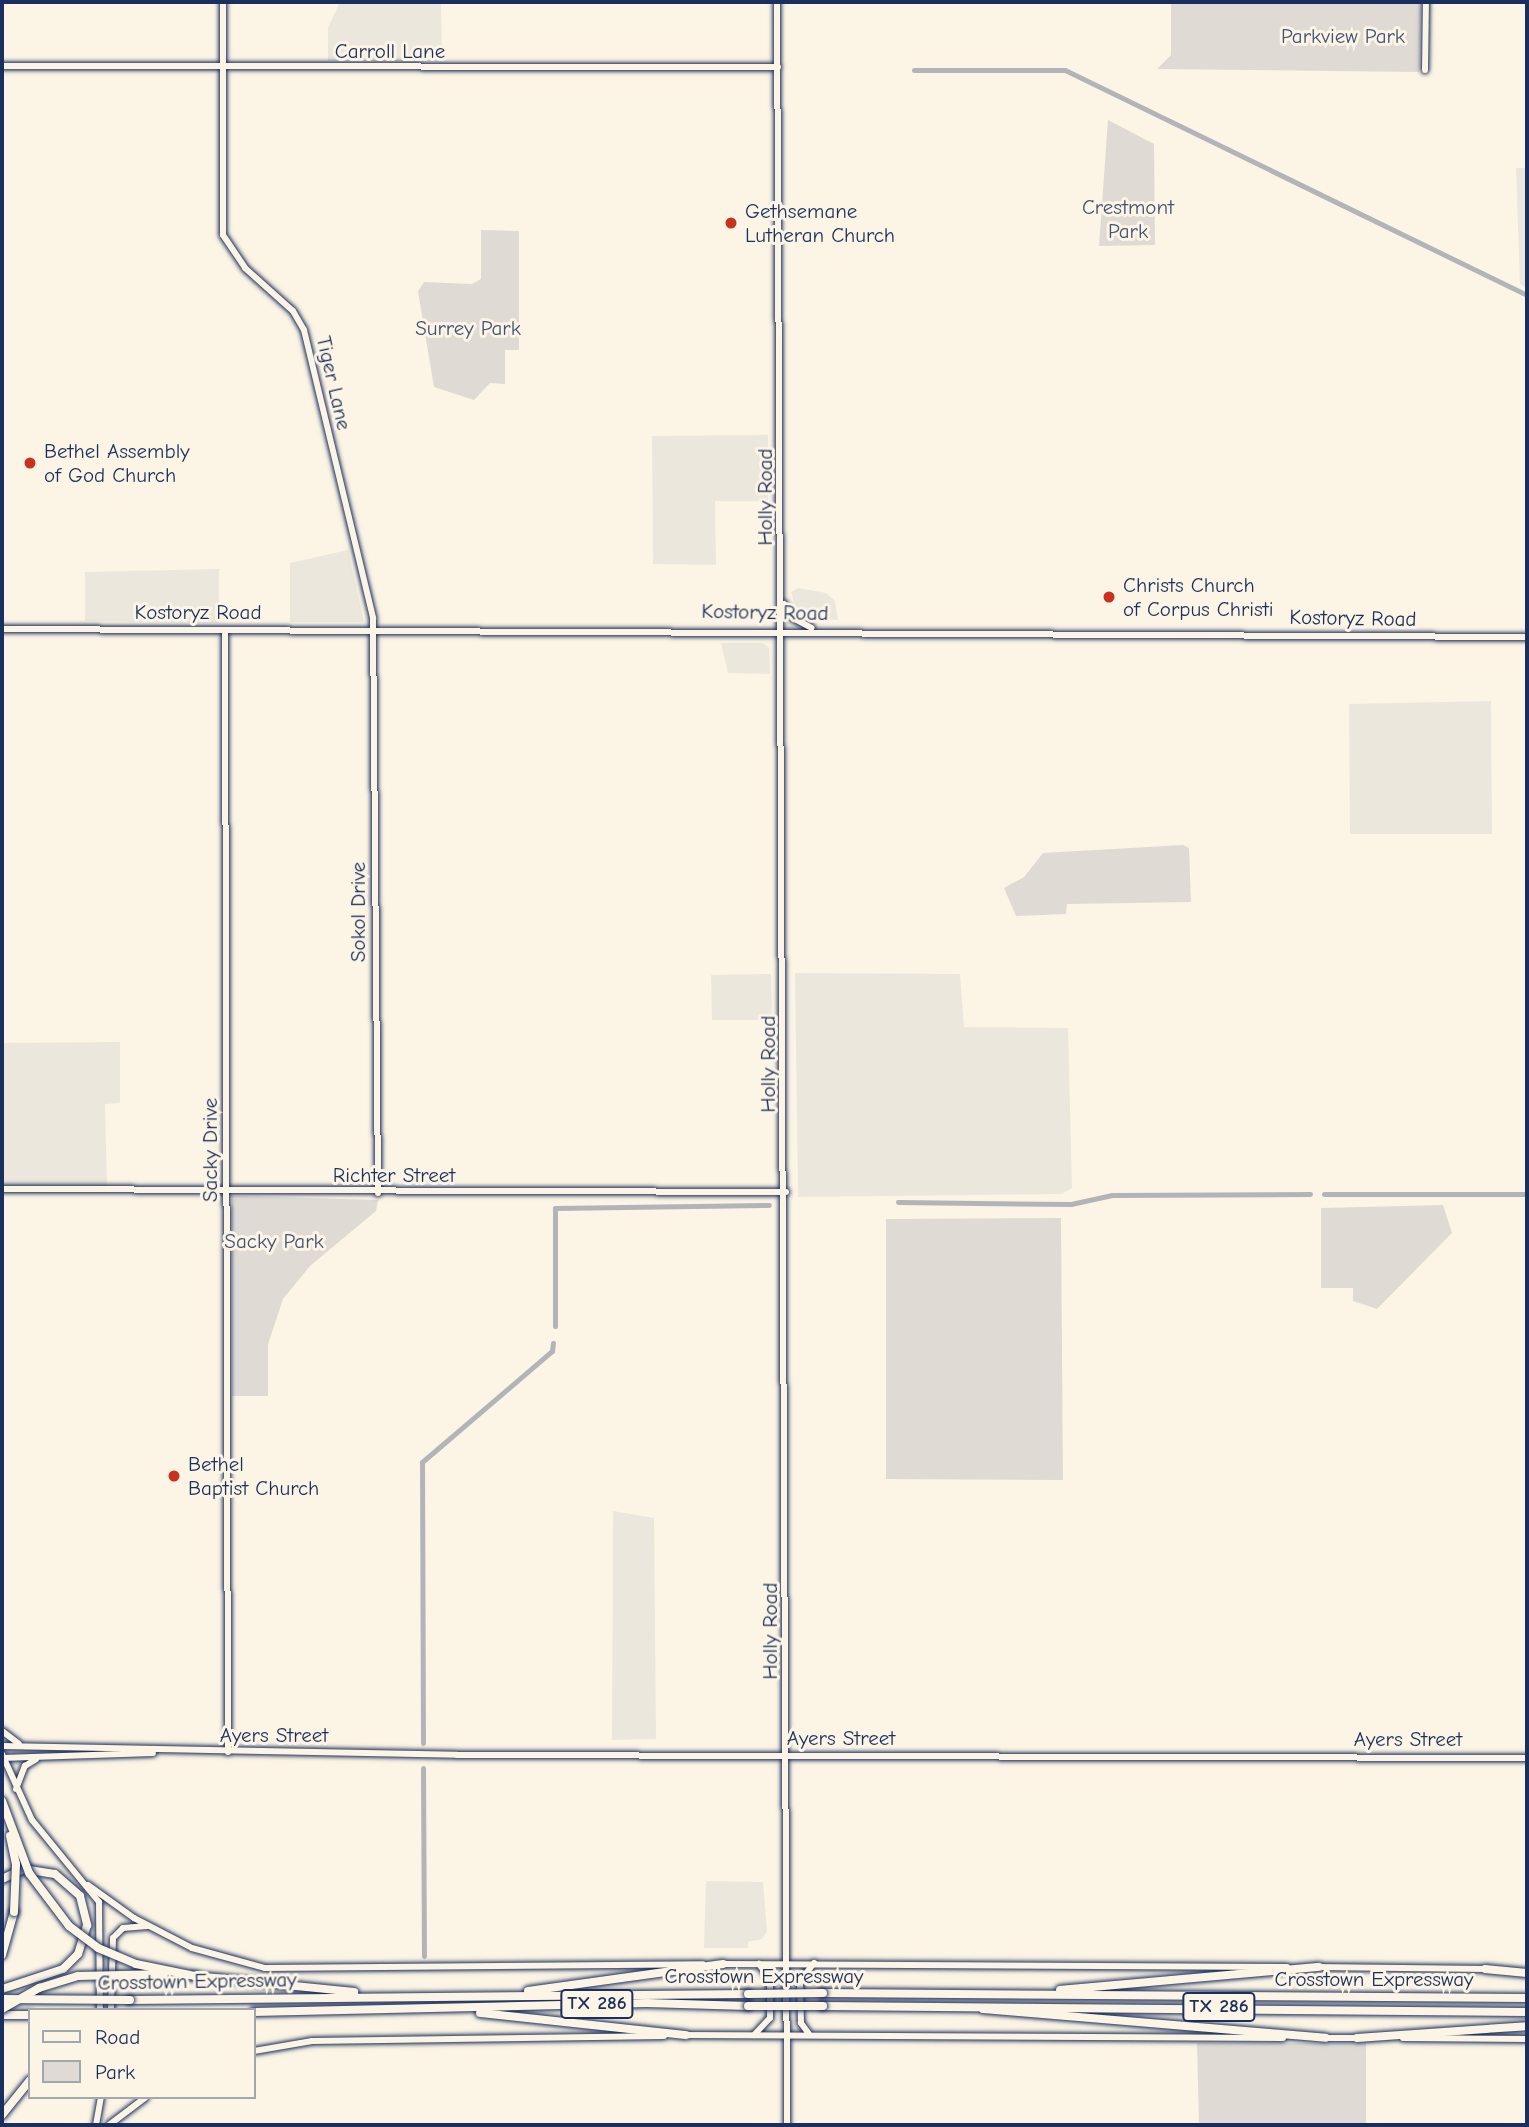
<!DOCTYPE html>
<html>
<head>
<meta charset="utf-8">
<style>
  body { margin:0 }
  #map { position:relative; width:1529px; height:2127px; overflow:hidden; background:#fcf5e5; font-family:"Comic Neue",sans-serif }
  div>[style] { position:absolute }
  .built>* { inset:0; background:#ece7dc }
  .green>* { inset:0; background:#dfdbd4 }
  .canal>* { height:5px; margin:-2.5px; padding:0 2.5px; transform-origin:2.5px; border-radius:2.5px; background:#b2b4b8 }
  .roads { filter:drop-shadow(0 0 2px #1b2f5e) drop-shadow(0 0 2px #1b2f5e) }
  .secondary>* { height:6px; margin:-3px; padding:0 3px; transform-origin:3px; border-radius:3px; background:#fcf5e5 }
  .highway>* { height:8px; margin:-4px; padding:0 4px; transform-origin:4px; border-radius:4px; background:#fcf5e5 }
  .bridges { filter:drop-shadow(0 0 2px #1b2f5e) drop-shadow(0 0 2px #1b2f5e) }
  .highway-bridge>* { height:8px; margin:-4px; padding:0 4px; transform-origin:4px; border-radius:4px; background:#fcf5e5 }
  .dots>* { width:19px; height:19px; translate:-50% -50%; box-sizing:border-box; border:4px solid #fcf5e5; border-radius:50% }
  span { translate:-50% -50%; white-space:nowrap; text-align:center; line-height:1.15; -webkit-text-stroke:6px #fcf5e5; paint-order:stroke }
  .shield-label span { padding:2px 5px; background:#fcf5e5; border:2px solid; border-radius:5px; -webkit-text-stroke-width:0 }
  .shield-label { font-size:19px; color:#1b2f5e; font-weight:700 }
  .park-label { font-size:21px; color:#425176 }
  .street-label { font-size:21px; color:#1b2f5e }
  .poi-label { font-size:21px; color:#1b2f5e }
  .left { translate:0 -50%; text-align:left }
  .frame { position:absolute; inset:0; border:4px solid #1b2f5e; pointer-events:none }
  .legend { position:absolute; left:28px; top:2008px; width:228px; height:91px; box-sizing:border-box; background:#fcf5e5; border:2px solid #a2a6af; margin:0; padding:9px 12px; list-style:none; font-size:21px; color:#1b2f5e }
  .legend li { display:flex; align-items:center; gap:14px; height:35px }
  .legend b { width:35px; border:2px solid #a2a6af }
</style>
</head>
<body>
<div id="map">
  <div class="built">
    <div style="clip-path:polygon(340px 2px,441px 2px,442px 62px,328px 61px,328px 28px)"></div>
    <div style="clip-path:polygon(1516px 168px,1527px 168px,1527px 288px,1520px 284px)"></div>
    <div style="clip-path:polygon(768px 435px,768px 501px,715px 501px,716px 565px,653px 564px,652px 436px)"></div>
    <div style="clip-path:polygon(348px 550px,364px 622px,290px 622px,290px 563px)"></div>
    <div style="clip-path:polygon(219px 569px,219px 623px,85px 621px,85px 572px)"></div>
    <div style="clip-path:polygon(798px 588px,826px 593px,835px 601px,838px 620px,799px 618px,791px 592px)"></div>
    <div style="clip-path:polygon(721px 643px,763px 643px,769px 648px,770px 674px,728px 673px)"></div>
    <div style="clip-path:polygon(1491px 701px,1492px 834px,1350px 834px,1349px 704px)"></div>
    <div style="clip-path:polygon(795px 973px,960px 974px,964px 1027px,1068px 1028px,1072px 1188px,1062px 1194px,798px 1197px)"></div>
    <div style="clip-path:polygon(771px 974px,772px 1020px,712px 1020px,711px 975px)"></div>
    <div style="clip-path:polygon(120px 1042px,120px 1103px,105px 1104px,107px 1186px,2px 1185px,2px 1043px)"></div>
    <div style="clip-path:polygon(613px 1511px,654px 1518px,656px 1739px,612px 1740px)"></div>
    <div style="clip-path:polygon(706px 1881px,763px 1882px,767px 1931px,762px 1939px,748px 1942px,748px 1948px,704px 1948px)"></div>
  </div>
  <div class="green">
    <div style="clip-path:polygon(1171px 2px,1421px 2px,1419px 72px,1157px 69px,1171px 55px)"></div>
    <div style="clip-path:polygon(1108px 120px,1154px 144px,1155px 245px,1099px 246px)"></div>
    <div style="clip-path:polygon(481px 230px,519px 231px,519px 350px,505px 350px,505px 384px,490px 383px,474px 400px,434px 387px,418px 291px,424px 282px,472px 284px,481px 279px)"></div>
    <div style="clip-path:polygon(1183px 845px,1189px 848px,1191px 902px,1067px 904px,1066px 914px,1016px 916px,1004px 888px,1024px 877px,1043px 853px)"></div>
    <div style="clip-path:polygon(232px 1196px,378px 1200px,376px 1211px,310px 1266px,283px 1299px,268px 1344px,268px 1396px,232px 1396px)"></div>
    <div style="clip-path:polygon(1443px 1205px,1452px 1233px,1377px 1309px,1353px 1301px,1353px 1288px,1321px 1288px,1321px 1208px)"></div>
    <div style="clip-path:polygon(1061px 1218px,1063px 1480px,886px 1479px,886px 1219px)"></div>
    <div style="clip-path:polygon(1197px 2043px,1366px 2043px,1366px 2125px,1199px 2125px)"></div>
  </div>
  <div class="canal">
    <div style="left:914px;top:70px;width:151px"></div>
    <div style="left:1065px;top:70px;width:514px;rotate:25.97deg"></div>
    <div style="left:1324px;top:1194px;width:203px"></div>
    <div style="left:898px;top:1202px;width:173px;rotate:0.7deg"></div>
    <div style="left:1071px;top:1204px;width:42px;rotate:-12.4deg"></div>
    <div style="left:1112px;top:1195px;width:198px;rotate:-0.3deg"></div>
    <div style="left:555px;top:1326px;width:118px;rotate:-90deg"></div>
    <div style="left:555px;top:1208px;width:214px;rotate:-0.8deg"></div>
    <div style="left:423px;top:1743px;width:281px;rotate:-90.2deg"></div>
    <div style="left:422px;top:1462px;width:171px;rotate:-40.5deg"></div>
    <div style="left:552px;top:1351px;width:8px;rotate:-83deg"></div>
    <div style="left:423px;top:1768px;width:188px;rotate:89.7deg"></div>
  </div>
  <div class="roads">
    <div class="secondary">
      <div style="left:223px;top:2px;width:233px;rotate:90deg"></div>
      <div style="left:223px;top:235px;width:40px;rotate:56deg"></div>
      <div style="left:245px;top:268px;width:64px;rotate:41.9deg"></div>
      <div style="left:293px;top:311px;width:22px;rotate:60deg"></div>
      <div style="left:304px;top:330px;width:296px;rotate:76.5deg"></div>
      <div style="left:373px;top:618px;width:575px;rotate:89.5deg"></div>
      <div style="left:777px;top:2px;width:2123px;rotate:89.73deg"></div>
      <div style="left:2px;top:66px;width:776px;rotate:0.07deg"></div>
      <div style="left:1425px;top:70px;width:68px;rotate:-89.2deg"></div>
      <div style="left:784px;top:604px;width:17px;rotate:57deg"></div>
      <div style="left:793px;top:618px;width:21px;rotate:28deg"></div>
      <div style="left:2px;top:629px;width:1525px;rotate:0.3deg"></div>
      <div style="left:225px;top:631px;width:1121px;rotate:89.85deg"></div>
      <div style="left:2px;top:1189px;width:784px;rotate:0.22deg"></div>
      <div style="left:2px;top:1731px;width:21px;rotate:37deg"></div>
      <div style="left:2px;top:1746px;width:455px;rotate:1.1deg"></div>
      <div style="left:457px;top:1755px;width:1070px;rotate:0.16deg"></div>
      <div style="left:2px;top:1754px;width:72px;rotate:65.6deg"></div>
      <div style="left:32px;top:1820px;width:106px;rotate:50.7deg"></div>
      <div style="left:99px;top:1902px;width:108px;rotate:89.5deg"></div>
      <div style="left:2px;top:1758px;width:151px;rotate:-1.9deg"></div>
      <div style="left:16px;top:1789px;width:25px;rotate:-69deg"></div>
      <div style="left:25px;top:1766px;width:13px;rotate:-32deg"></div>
      <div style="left:88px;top:1885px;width:57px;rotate:35.7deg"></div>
      <div style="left:134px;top:1918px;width:65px;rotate:27.3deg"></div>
      <div style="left:192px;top:1948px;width:76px;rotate:15.3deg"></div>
      <div style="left:265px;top:1968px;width:438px;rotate:-0.5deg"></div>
      <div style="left:721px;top:1964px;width:566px;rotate:0.3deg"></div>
      <div style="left:1316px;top:1967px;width:171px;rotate:0.7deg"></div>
      <div style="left:111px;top:2010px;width:72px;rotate:-88.4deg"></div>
      <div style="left:113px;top:1938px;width:14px;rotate:-45deg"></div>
      <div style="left:123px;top:1928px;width:24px;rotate:-5deg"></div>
      <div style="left:809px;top:2034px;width:14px;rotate:-126deg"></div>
      <div style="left:801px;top:2023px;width:42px;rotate:-91.4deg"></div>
      <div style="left:800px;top:1981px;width:23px;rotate:-52deg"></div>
      <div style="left:682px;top:2035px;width:601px;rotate:0.29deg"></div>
      <div style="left:754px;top:2035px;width:23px;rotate:-47deg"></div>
      <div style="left:770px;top:2018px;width:39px;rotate:-90deg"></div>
      <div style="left:770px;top:1979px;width:19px;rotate:-126deg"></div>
      <div style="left:1322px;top:2038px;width:38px"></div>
      <div style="left:1403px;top:2038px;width:124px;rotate:0.5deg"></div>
      <div style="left:254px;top:2051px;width:59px;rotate:-9.8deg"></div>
      <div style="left:312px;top:2041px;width:352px;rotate:-0.8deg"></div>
      <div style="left:96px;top:2125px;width:28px;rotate:-80deg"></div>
      <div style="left:109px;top:2125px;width:46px;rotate:-37.1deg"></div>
    </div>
    <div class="highway">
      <div style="left:2px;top:1879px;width:23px;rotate:-25deg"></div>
      <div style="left:23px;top:1869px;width:32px;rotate:9deg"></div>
      <div style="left:55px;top:1874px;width:33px;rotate:41deg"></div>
      <div style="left:80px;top:1896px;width:30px;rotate:76deg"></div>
      <div style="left:87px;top:1925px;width:30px;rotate:107deg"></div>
      <div style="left:78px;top:1954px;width:21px;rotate:135deg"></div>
      <div style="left:63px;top:1969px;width:64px;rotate:161.8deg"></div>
      <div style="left:2px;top:1955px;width:45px;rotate:-74.4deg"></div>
      <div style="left:1485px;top:1969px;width:42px;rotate:5.4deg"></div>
      <div style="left:195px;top:1976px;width:160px;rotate:5.7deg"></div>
      <div style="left:1060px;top:1990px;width:260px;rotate:-5.1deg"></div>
      <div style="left:528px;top:1991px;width:197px;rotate:-7.9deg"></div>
      <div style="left:823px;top:1993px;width:704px;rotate:0.41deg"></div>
      <div style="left:130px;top:2000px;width:618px;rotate:-0.56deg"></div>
      <div style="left:823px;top:2006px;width:704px;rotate:0.49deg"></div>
      <div style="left:983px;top:2009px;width:344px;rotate:4.8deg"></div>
      <div style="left:254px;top:2012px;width:393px;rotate:-1.3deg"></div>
      <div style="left:647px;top:2003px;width:101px;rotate:1.7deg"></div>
      <div style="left:480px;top:2013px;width:207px;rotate:6.1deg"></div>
      <div style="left:2px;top:2015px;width:28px"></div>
      <div style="left:1357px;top:2038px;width:170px;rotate:-4deg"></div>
      <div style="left:2px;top:2115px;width:45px;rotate:-51.3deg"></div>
    </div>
  </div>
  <div class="bridges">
    <div class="highway-bridge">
      <div style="left:2px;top:1801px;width:77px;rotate:69.4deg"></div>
      <div style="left:29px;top:1873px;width:66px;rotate:53deg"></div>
      <div style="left:69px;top:1926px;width:36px;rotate:37deg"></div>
      <div style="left:98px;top:1948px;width:41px;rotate:22.8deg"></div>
      <div style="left:136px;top:1964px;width:60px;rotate:11.5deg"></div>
      <div style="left:10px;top:1836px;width:29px;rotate:78deg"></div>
      <div style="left:16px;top:1864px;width:48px;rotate:92.4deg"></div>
      <div style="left:748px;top:1994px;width:75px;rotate:-0.8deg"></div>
      <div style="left:2px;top:1999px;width:128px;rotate:0.4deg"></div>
      <div style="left:748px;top:2006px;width:75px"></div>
      <div style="left:2px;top:2009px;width:43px;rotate:-29.6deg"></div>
      <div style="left:39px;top:1988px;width:41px;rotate:-17.1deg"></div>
      <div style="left:78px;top:1976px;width:86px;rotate:-1.3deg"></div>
    </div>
  </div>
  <div class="dots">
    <div style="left:731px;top:223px;background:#c8321e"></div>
    <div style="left:30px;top:463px;background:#c8321e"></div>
    <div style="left:1109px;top:597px;background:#c8321e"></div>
    <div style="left:174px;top:1476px;background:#c8321e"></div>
  </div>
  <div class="shield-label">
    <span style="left:597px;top:2004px">TX 286</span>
    <span style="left:1219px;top:2007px">TX 286</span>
  </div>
  <div class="park-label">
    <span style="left:1343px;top:36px">Parkview Park</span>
    <span style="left:1128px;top:219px">Crestmont<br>Park</span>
    <span style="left:468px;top:328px">Surrey Park</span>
    <span style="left:274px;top:1241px">Sacky Park</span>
  </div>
  <div class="street-label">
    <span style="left:390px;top:51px">Carroll Lane</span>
    <span style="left:334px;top:383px;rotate:77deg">Tiger Lane</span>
    <span style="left:765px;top:497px;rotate:-90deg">Holly Road</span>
    <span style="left:198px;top:612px">Kostoryz Road</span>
    <span style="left:765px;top:612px;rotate:1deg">Kostoryz Road</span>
    <span style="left:1353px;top:618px;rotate:1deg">Kostoryz Road</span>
    <span style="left:358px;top:912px;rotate:-90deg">Sokol Drive</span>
    <span style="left:768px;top:1064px;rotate:-90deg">Holly Road</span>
    <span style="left:210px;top:1150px;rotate:-90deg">Sacky Drive</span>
    <span style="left:394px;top:1175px">Richter Street</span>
    <span style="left:770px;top:1631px;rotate:-90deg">Holly Road</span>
    <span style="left:274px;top:1735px">Ayers Street</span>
    <span style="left:841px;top:1738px">Ayers Street</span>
    <span style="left:1408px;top:1739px">Ayers Street</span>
    <span style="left:764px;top:1976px">Crosstown Expressway</span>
    <span style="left:1374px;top:1979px">Crosstown Expressway</span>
    <span style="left:197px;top:1981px;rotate:-1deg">Crosstown Expressway</span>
  </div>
  <div class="poi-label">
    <span class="left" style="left:745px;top:223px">Gethsemane<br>Lutheran Church</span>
    <span class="left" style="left:44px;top:463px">Bethel Assembly<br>of God Church</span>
    <span class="left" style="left:1123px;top:597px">Christs Church<br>of Corpus Christi</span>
    <span class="left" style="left:188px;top:1476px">Bethel<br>Baptist Church</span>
  </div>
  <div class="frame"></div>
  <ul class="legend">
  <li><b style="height:9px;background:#fcf5e5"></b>Road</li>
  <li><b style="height:19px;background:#dfdbd4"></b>Park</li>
  </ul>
</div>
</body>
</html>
